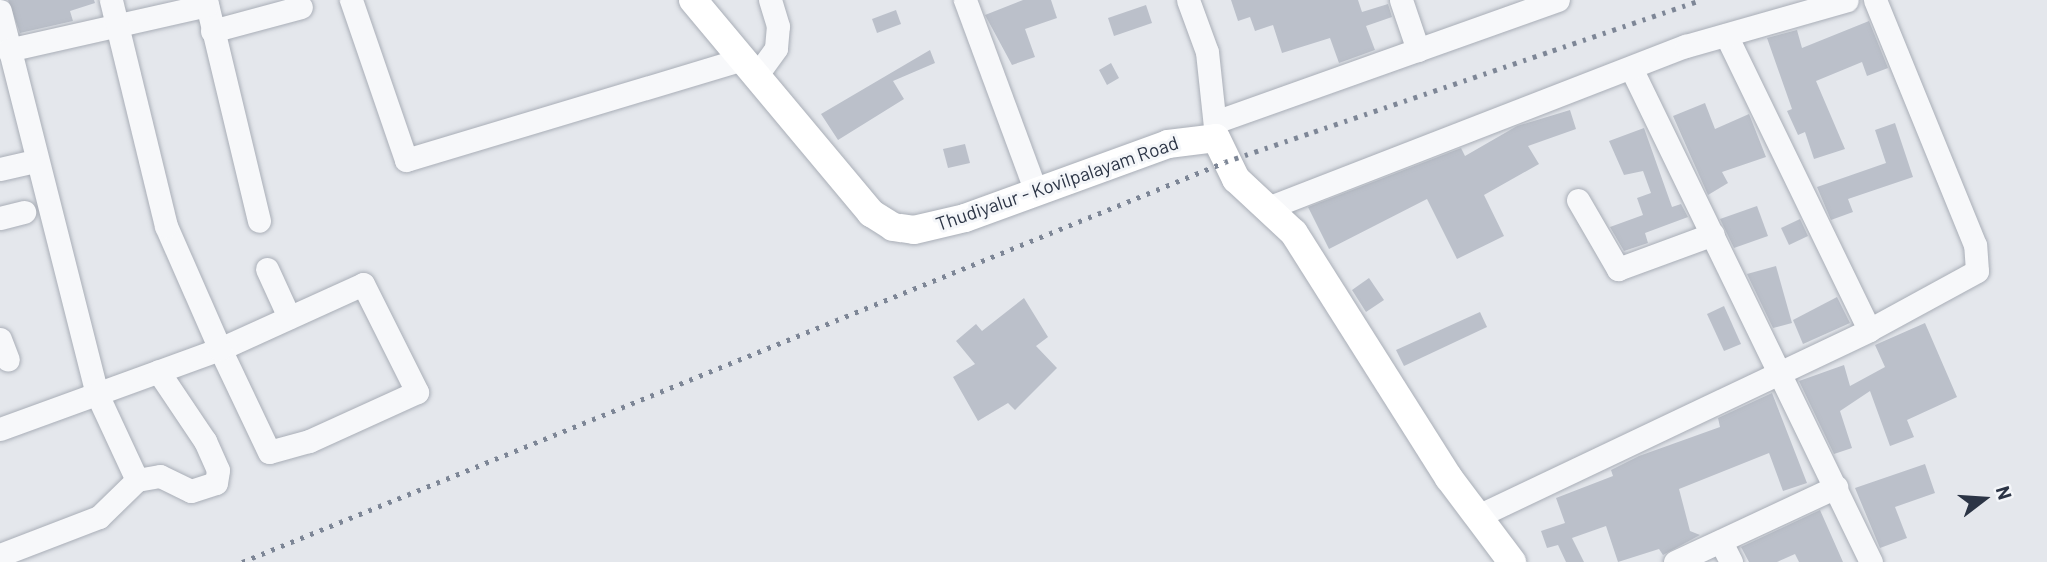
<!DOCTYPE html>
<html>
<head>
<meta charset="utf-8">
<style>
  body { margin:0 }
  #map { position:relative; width:2047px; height:562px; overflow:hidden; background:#e4e7ec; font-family:Barlow,sans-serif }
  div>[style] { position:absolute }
  .building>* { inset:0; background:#bbc0ca }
  .roads { filter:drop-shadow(0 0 2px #a9aeb7) drop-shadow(0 0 2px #a9aeb7) }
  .minor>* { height:23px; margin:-11.5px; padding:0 11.5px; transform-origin:11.5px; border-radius:11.5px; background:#f7f8fa }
  .major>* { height:28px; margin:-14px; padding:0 14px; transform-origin:14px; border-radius:14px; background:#fff }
  .rail>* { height:4.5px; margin-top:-2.25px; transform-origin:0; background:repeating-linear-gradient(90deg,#7d8696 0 3.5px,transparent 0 10.5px) }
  span { translate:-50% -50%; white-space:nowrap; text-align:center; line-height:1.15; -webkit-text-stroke:6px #f4f6f9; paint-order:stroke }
  .street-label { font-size:19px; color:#2b3445 }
  .north { position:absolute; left:1949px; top:464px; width:70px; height:70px; -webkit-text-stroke:5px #f4f6f9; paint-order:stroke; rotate:73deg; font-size:19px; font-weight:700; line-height:28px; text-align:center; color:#2b3445 }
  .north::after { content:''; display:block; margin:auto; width:24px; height:32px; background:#2b3445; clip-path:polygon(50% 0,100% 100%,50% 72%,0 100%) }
</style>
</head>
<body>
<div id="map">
  <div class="building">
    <div style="clip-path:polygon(8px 0,94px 0,95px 3px,70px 11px,73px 21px,20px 33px)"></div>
    <div style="clip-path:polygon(1023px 0,1051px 0,1057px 18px,1025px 29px,1035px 57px,1012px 65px,985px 15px)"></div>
    <div style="clip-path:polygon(1231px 0,1358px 0,1362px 12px,1388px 4px,1392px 17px,1366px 26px,1375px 50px,1339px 63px,1330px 38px,1282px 53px,1273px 25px,1255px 31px,1250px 17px,1238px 21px)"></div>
    <div style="clip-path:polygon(1146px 5px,1152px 23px,1114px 36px,1108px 18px)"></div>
    <div style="clip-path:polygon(896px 10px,901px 24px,877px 33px,872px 19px)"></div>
    <div style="clip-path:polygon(1869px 21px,1888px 68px,1867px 76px,1862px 62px,1816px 81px,1845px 149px,1814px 159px,1805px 132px,1798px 135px,1787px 111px,1792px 109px,1767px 38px,1797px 30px,1802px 48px)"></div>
    <div style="clip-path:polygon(930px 50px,935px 63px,893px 81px,904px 99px,838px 140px,821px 114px)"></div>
    <div style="clip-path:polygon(1111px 63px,1119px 78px,1107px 85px,1099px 70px)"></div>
    <div style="clip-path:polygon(1705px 103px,1715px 129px,1749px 114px,1766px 157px,1722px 172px,1728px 183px,1708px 195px,1673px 116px)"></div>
    <div style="clip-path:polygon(1570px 110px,1576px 129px,1528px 146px,1539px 164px,1484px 195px,1504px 236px,1457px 259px,1427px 199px,1329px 249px,1308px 207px,1461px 148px,1465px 156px,1517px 126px)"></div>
    <div style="clip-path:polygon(1895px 123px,1913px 177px,1848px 199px,1853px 212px,1831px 220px,1817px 187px,1886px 163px,1875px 130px)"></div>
    <div style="clip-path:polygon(1644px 128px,1672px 207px,1681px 204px,1688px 217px,1645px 233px,1648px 243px,1624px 251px,1610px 227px,1643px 215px,1637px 198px,1651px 193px,1643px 171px,1624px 175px,1609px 141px)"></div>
    <div style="clip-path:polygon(965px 144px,970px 163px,948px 168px,943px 149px)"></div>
    <div style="clip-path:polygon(1757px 206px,1768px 236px,1734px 248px,1720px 219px)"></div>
    <div style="clip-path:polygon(1800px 219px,1808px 236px,1789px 245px,1781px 228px)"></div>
    <div style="clip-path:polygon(1776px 266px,1792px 323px,1773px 328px,1747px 274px)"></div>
    <div style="clip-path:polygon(1369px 278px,1384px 300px,1366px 312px,1352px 290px)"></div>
    <div style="clip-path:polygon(1837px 297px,1850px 323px,1803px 344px,1793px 320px)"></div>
    <div style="clip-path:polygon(1024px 298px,1048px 337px,1036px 346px,1057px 368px,1015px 410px,1008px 403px,978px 421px,953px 377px,975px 364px,956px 341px,976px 324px,982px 331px)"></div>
    <div style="clip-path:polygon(1724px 306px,1741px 344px,1724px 351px,1707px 314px)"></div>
    <div style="clip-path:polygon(1480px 312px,1487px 327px,1404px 366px,1396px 350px)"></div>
    <div style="clip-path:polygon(1925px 323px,1957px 397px,1907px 420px,1914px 437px,1890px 446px,1870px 391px,1840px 411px,1852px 448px,1834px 454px,1799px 381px,1844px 365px,1850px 386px,1885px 367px,1875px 345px)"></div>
    <div style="clip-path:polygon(1772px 393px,1807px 483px,1783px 491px,1769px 453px,1679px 489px,1690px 531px,1700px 535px,1663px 555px,1659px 549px,1618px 562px,1606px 526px,1572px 538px,1584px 562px,1566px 562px,1558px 545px,1547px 548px,1541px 531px,1565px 523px,1556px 498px,1613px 476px,1611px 470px,1639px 456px,1720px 427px,1718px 418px)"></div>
    <div style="clip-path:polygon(1925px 464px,1935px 493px,1895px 507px,1907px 538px,1880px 548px,1855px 488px)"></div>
    <div style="clip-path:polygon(1820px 510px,1843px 562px,1799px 562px,1795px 554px,1777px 562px,1749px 562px,1741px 547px)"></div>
  </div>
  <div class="roads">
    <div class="minor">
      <div style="left:206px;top:0;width:227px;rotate:76.5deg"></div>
      <div style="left:351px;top:0;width:169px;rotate:71deg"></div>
      <div style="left:406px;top:160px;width:351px;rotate:-16.7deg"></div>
      <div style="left:965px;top:0;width:205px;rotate:69.7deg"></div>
      <div style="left:1188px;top:0;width:55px;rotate:69.9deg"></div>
      <div style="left:1207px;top:52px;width:84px;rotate:83.9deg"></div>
      <div style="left:1401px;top:0;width:53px;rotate:71.2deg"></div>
      <div style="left:0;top:11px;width:395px;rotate:75.8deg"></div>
      <div style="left:97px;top:394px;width:95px;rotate:65.1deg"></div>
      <div style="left:212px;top:31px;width:92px;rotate:-15.1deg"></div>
      <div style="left:1726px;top:35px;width:328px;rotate:64.1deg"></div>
      <div style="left:8px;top:50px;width:204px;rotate:-12.7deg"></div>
      <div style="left:1631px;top:68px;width:549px;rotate:64.09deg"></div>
      <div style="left:756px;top:76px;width:34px;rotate:-54deg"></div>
      <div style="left:776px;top:48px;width:22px;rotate:-85deg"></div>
      <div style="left:778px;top:26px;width:27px;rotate:-107deg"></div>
      <div style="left:1215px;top:122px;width:364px;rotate:-19.6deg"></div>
      <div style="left:0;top:169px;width:37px;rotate:-13deg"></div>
      <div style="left:1578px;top:200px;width:80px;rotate:59.9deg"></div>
      <div style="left:1618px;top:269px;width:101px;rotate:-20.2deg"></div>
      <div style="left:1270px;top:207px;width:446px;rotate:-21.2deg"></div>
      <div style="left:1686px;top:46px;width:167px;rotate:-15.9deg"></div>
      <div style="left:0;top:218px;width:25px;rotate:-14deg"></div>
      <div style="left:267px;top:269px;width:53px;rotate:65.4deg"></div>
      <div style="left:0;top:339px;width:22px;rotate:69deg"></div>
      <div style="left:0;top:429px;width:234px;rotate:-20deg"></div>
      <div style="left:220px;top:349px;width:157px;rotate:-24.4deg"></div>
      <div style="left:363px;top:284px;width:121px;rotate:63.4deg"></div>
      <div style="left:417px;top:392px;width:119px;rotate:155.6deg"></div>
      <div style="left:309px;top:441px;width:41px;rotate:164.6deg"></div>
      <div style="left:269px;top:452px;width:114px;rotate:-115.4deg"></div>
      <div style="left:220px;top:349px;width:134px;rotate:-113.7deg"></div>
      <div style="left:166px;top:226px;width:233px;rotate:-103.7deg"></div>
      <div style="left:1478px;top:516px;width:433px;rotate:-25.4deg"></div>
      <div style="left:1869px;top:330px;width:123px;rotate:-28.6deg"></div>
      <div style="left:1977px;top:271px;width:26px;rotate:-94deg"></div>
      <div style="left:1975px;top:245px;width:265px;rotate:-112.2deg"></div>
      <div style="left:1721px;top:542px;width:22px;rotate:63deg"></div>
      <div style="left:0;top:555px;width:106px;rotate:-21deg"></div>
      <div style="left:99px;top:517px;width:53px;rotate:-44.2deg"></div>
      <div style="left:137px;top:480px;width:23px;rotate:-10deg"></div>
      <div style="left:160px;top:476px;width:34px;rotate:26deg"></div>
      <div style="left:191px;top:491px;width:26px;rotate:-18deg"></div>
      <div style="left:216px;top:483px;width:13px;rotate:-81deg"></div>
      <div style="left:218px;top:470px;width:32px;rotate:-114deg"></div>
      <div style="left:205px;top:441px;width:84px;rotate:-123.9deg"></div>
      <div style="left:1675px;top:562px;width:178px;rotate:-25deg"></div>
    </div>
    <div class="major">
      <div style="left:693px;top:0;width:278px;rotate:50.1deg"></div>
      <div style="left:871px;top:213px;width:26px;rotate:32deg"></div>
      <div style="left:893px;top:227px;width:21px;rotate:8deg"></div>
      <div style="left:914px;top:230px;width:52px;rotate:-13.2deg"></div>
      <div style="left:965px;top:218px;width:216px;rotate:-20deg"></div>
      <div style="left:1168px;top:144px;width:48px;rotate:-7.1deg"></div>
      <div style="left:1216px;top:138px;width:46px;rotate:64deg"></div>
      <div style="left:1236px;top:179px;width:79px;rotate:43deg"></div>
      <div style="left:1294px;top:233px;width:290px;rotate:57.7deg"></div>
      <div style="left:1449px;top:478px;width:105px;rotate:53.1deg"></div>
    </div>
  </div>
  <div class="rail">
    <div style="left:242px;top:562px;width:1061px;rotate:-22.14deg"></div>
    <div style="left:1225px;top:162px;width:503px;rotate:-18.8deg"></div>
  </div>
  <div class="street-label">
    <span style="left:1057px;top:183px;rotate:-19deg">Thudiyalur - Kovilpalayam Road</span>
  </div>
  <div class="north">N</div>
</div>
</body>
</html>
